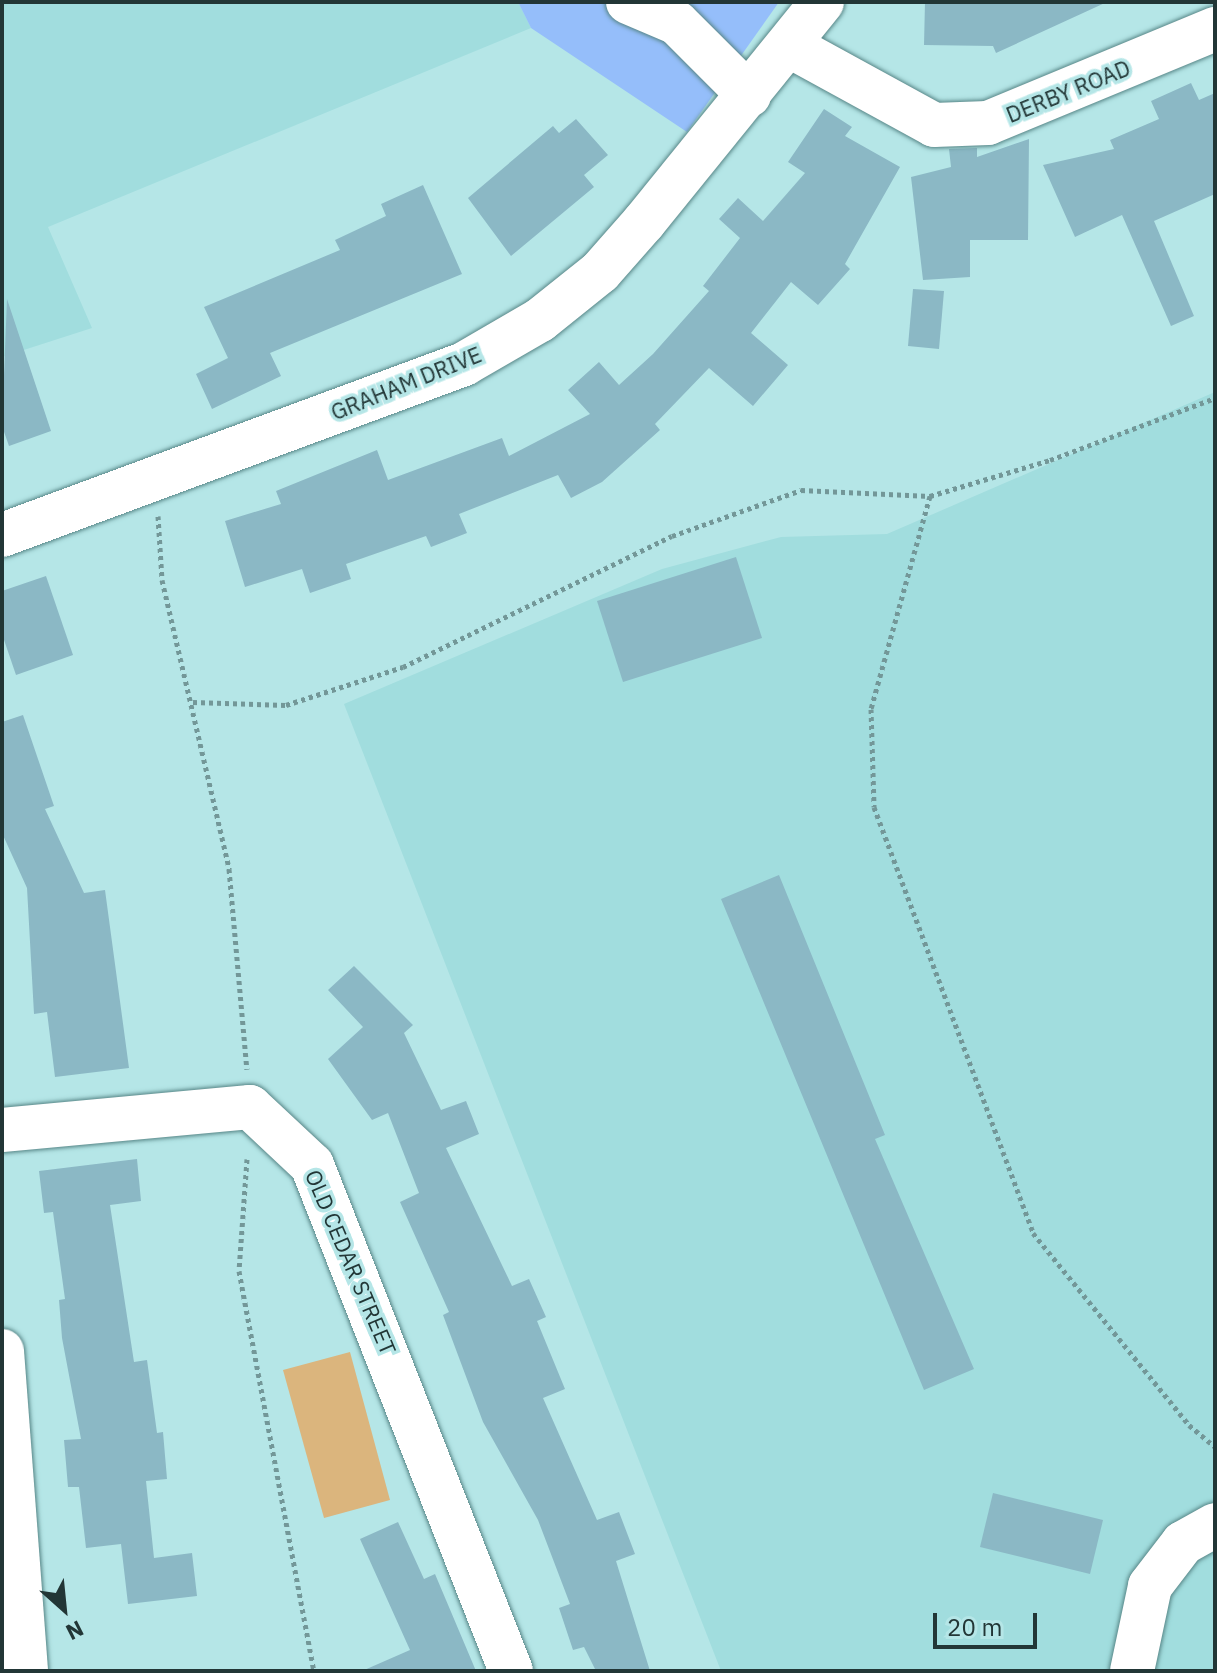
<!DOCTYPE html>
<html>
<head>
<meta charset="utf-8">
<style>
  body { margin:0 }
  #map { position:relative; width:1217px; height:1673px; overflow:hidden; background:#b5e6e7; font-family:"IBM Plex Sans",sans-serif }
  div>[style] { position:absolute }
  .built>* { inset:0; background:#a1ddde }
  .green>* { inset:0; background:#dbb57d }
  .water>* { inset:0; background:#95befa }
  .building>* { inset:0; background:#8bb8c5 }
  .path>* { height:5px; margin-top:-2.5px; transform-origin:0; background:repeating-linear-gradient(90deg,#739798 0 4px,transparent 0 8px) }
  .roads { filter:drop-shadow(0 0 2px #578687) drop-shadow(0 0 2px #578687) }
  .minor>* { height:44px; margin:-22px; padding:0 22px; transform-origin:22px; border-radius:22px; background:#fff }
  span { translate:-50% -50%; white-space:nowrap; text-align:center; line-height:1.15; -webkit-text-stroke:7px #b5e6e7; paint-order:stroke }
  .street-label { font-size:22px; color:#223636 }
  .frame { position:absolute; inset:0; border:4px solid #223636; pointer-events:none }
  .north { position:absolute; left:24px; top:1569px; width:80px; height:80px; -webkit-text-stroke:6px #b5e6e7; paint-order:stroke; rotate:153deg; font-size:22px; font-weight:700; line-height:32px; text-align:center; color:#223636 }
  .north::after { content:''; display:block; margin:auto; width:28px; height:36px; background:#223636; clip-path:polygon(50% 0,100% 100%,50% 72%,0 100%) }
  .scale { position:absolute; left:933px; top:1613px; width:104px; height:36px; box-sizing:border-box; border:4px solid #223636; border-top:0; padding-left:10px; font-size:24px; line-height:28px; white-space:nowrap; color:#223636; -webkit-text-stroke:6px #b5e6e7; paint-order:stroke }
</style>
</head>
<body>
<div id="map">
  <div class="built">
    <div style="clip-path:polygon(2px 2px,518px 2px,531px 28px,48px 227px,92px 328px,2px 357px)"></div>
    <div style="clip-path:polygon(1215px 392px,1215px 1671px,721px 1671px,344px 704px,662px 569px,781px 537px,887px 534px)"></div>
  </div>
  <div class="green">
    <div style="clip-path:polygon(350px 1352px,390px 1500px,324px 1518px,283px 1370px)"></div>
  </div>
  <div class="water">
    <div style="clip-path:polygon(518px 2px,779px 2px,687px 132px,531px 28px)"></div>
  </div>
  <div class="building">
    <div style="clip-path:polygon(925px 2px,1107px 2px,996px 53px,993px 46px,924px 45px)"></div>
    <div style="clip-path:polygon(1191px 83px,1199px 100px,1215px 93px,1215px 194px,1154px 221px,1194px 316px,1171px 326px,1122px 215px,1075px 237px,1043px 165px,1114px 149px,1110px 140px,1159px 119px,1151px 101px)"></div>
    <div style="clip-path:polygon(824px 109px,852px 127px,845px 136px,900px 167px,845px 264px,850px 269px,818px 305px,791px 282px,751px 333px,788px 365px,753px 406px,709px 368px,655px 424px,660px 430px,602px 482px,571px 498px,558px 475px,459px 514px,467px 533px,431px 547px,426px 536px,346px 564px,351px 579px,310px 593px,302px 569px,245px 587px,225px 521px,281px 504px,276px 491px,377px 450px,388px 480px,502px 438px,509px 456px,590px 414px,568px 390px,599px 362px,619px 385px,653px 354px,709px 291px,703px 286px,740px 238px,719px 219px,738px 198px,763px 221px,805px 173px,788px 162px)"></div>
    <div style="clip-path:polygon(576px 119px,608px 155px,584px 175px,594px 187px,511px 256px,468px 198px,553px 126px,559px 133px)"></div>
    <div style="clip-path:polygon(1029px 139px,1028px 240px,970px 240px,970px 277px,923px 280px,911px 177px,951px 167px,949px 149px,977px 148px,977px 157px)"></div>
    <div style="clip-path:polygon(423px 185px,462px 274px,270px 353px,281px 376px,212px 409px,196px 374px,228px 358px,204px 307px,340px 250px,335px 240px,386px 216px,381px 204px)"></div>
    <div style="clip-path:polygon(913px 289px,944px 291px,939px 349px,908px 346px)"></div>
    <div style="clip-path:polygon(7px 299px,51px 431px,9px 446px,2px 426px)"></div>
    <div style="clip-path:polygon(736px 557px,762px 638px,623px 682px,597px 601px)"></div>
    <div style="clip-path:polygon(46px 576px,73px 655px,16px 675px,2px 634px,2px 591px)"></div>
    <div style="clip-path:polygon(23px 715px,54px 806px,45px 809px,84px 893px,105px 890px,129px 1068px,55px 1077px,47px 1012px,34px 1014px,27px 888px,2px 833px,2px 722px)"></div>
    <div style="clip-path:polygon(779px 875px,885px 1135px,875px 1139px,974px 1369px,924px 1390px,721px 899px)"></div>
    <div style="clip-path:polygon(354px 966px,413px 1025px,404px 1033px,441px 1110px,466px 1101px,479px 1134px,446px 1148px,512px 1286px,529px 1279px,546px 1317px,537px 1321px,565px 1389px,543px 1398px,597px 1520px,619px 1512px,635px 1554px,616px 1561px,650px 1671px,596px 1671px,584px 1647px,573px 1650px,559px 1608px,570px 1604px,538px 1520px,483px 1422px,443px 1315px,449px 1312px,400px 1202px,419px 1193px,388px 1113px,372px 1120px,328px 1059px,363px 1027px,328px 990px)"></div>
    <div style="clip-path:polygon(137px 1159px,141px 1201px,110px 1205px,134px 1362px,147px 1360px,157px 1433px,163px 1432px,167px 1479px,146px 1481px,154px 1558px,192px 1553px,197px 1596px,128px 1604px,121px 1544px,86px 1548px,79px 1487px,68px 1487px,64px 1440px,81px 1439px,62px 1338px,59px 1300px,65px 1299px,53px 1212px,44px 1213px,39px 1171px)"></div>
    <div style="clip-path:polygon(993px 1493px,1103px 1520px,1090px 1574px,980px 1547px)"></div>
    <div style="clip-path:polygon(398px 1522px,424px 1579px,435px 1574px,476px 1671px,362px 1671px,410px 1650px,360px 1539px)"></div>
  </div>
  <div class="path">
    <div style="left:930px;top:496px;width:221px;rotate:105.5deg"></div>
    <div style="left:871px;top:709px;width:98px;rotate:88.2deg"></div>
    <div style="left:874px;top:807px;width:455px;rotate:69.5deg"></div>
    <div style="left:1033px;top:1233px;width:247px;rotate:50.9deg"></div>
    <div style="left:1189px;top:1425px;width:34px;rotate:40deg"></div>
    <div style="left:158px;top:516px;width:64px;rotate:86.4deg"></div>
    <div style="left:162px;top:580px;width:297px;rotate:76.9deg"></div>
    <div style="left:229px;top:869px;width:201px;rotate:84.9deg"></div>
    <div style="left:193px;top:702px;width:93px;rotate:1.8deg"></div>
    <div style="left:286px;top:705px;width:123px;rotate:-18deg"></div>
    <div style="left:403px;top:667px;width:299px;rotate:-26deg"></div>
    <div style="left:672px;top:536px;width:137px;rotate:-19.6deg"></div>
    <div style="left:801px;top:490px;width:129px;rotate:2.7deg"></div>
    <div style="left:930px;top:496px;width:125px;rotate:-16.7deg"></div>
    <div style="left:1050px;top:460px;width:176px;rotate:-20.6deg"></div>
    <div style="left:247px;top:1159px;width:112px;rotate:94.1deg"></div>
    <div style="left:239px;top:1271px;width:407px;rotate:79.4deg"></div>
  </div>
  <div class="roads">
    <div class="minor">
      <div style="left:628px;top:2px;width:53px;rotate:23.2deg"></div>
      <div style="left:677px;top:23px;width:102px;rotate:45deg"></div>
      <div style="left:790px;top:46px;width:164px;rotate:28.7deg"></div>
      <div style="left:934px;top:125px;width:54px;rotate:-2.1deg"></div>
      <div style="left:988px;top:123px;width:246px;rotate:-22.5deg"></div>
      <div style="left:2px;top:535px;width:493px;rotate:-20.3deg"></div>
      <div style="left:464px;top:364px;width:88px;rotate:-30.1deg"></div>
      <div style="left:540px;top:320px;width:77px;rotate:-38.7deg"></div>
      <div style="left:600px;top:272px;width:67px;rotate:-48.7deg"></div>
      <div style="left:644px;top:222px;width:283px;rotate:-51deg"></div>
      <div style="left:2px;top:1130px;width:249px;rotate:-5.3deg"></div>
      <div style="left:250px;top:1107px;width:85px;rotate:43.1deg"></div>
      <div style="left:312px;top:1165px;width:544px;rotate:68.53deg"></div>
      <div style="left:2px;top:1351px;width:321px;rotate:85.7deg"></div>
      <div style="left:1132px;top:1671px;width:87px;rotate:-78deg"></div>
      <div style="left:1150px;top:1586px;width:54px;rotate:-52.5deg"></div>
      <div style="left:1183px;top:1543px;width:37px;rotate:-29deg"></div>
    </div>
  </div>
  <div class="street-label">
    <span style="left:1068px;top:91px;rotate:-22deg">DERBY ROAD</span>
    <span style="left:406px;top:383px;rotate:-22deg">GRAHAM DRIVE</span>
    <span style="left:351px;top:1262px;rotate:67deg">OLD CEDAR STREET</span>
  </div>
  <div class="frame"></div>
  <div class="north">N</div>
  <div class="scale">20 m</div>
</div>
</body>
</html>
